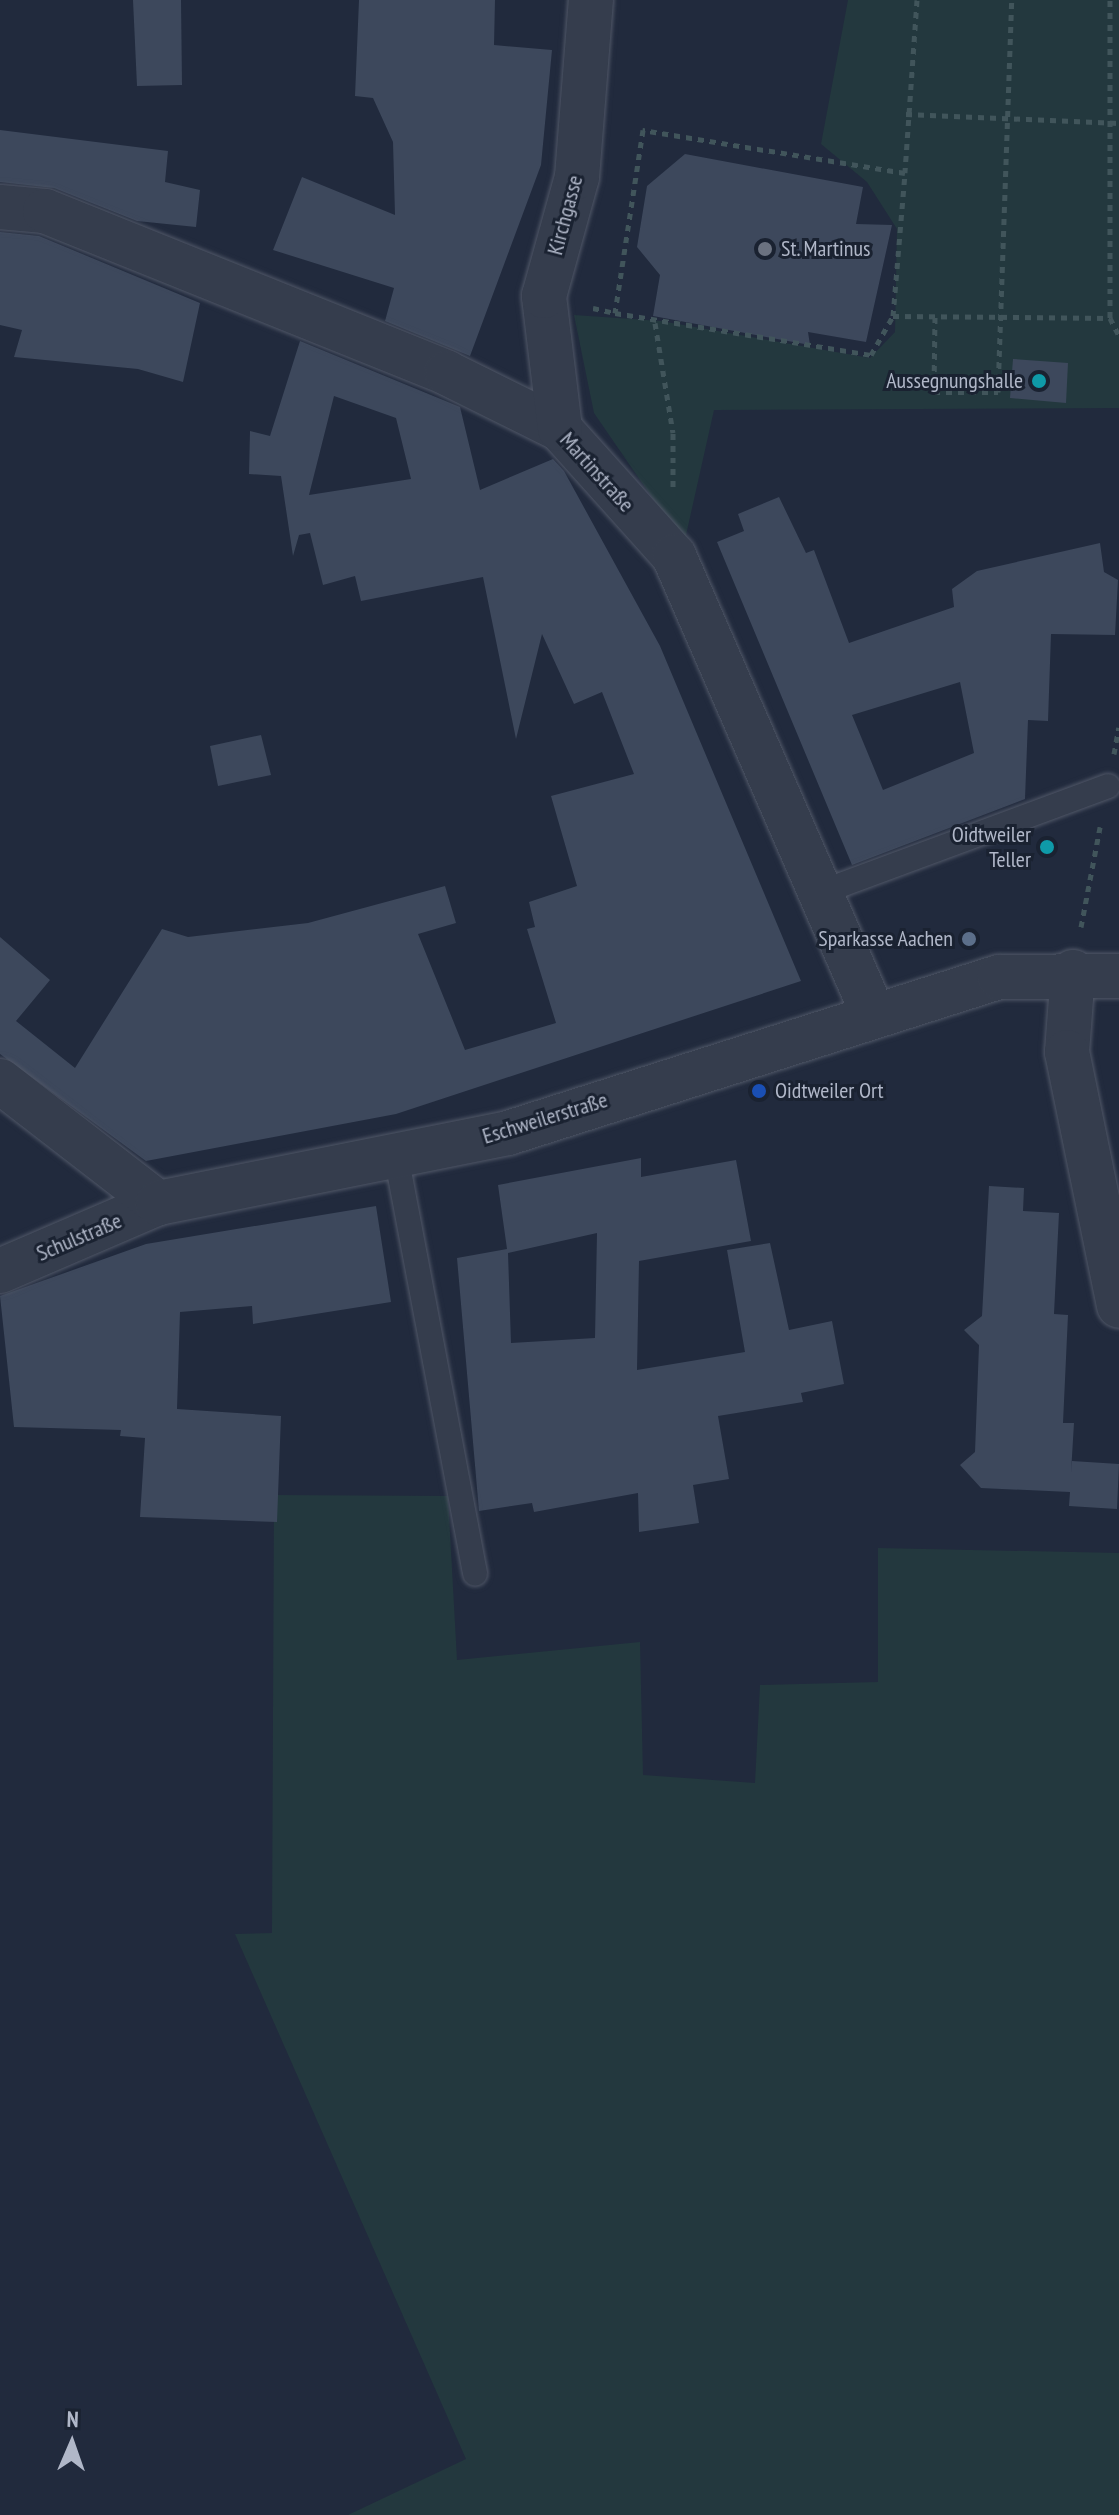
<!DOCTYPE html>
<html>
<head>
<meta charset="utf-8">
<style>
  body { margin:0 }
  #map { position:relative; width:1119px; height:2515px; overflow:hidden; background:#212a3d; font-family:"PT Sans Narrow",sans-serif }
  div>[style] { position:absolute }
  .green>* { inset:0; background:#23383e }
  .building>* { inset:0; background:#3d485c }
  .path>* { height:5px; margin-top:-2.5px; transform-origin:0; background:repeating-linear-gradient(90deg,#41555b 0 6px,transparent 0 12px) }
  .roads { filter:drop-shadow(0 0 2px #505767) drop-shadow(0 0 2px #505767) }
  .service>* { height:24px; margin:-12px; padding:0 12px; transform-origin:12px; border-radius:12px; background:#353d4d }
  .minor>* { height:44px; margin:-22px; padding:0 22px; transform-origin:22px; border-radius:22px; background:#353d4d }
  .tertiary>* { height:44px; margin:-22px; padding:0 22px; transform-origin:22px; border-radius:22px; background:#353d4d }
  .dots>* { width:22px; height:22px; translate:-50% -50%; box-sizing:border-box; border:4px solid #1a2231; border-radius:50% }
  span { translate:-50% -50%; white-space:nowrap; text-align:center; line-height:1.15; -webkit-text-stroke:6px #1a2231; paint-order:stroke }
  .street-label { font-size:22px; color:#b0b7c8 }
  .poi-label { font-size:22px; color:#b0b7c8 }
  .left { translate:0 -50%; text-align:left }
  .right { translate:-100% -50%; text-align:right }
  .north { position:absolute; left:32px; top:2403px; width:80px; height:80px; -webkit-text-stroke:6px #1a2231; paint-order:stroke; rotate:2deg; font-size:22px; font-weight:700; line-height:32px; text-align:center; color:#b0b7c8 }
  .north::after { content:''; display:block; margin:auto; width:28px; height:36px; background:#b0b7c8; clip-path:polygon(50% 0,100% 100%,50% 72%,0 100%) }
</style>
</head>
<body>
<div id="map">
  <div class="green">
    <div style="clip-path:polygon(848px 0,1119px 0,1119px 408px,714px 410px,684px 544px,594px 413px,574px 315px,661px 321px,870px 358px,895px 332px,897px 229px,867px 182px,821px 144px)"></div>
    <div style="clip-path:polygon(274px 1495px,448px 1496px,457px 1660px,640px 1642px,643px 1775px,755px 1783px,760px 1685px,878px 1682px,878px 1548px,1119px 1553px,1119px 2515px,348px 2515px,466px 2459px,235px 1934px,272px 1933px)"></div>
  </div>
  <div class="building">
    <div style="clip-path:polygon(133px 0,181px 0,182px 85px,137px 86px)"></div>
    <div style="clip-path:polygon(359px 0,495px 0,494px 45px,552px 50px,541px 165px,470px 356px,385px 321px,394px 288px,273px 250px,302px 177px,395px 215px,393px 142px,373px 98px,355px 96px)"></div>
    <div style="clip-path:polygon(0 130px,168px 151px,165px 182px,200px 190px,196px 227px,137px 221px,54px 188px,0 182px)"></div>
    <div style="clip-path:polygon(685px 154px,863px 187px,856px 224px,892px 225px,866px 342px,808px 332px,810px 345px,653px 316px,660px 275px,637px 247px,647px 186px)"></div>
    <div style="clip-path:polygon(0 232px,39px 236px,200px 303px,183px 382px,138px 369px,14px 357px,22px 330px,0 325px)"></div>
    <div style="clip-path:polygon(evenodd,300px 341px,460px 407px,480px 490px,553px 459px,564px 471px,660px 646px,801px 981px,396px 1114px,146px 1161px,0 1054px,0 937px,50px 980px,16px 1021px,75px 1068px,162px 929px,188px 937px,308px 923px,445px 886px,456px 923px,418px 934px,465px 1050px,556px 1023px,527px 929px,535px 927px,529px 902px,577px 886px,551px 796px,634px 774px,602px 692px,574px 704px,542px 634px,516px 739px,483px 577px,361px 601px,355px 576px,323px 585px,310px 533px,299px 535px,293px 556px,281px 476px,249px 474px,250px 431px,270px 436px,300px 341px,334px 396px,396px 418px,411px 479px,309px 495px,334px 396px)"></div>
    <div style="clip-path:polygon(1013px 359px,1068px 363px,1066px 403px,1010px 398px)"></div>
    <div style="clip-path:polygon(evenodd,779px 497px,806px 553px,814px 550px,849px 643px,954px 607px,952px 589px,977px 571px,1100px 543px,1104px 572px,1118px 580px,1115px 635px,1051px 634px,1048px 721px,1028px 720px,1025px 799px,852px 865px,717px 542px,744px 531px,738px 514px,779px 497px,960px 682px,974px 753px,883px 790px,852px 715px,960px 682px)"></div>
    <div style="clip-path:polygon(261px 735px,271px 775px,218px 786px,210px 746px)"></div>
    <div style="clip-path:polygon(evenodd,641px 1158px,641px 1177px,736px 1160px,751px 1241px,639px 1261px,637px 1370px,745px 1352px,727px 1250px,770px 1243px,789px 1330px,832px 1321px,844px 1384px,801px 1393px,803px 1402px,718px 1416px,729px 1479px,693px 1485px,699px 1523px,639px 1532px,638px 1493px,534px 1512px,532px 1503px,479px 1511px,457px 1258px,507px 1249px,498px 1185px,641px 1158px,597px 1233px,595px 1338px,511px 1343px,508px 1253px,597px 1233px)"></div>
    <div style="clip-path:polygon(989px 1186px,1024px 1188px,1023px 1211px,1059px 1213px,1054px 1314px,1068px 1315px,1063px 1423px,1074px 1423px,1071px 1473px,1072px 1461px,1119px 1464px,1117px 1509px,1069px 1506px,1070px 1492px,981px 1488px,960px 1465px,975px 1452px,979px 1345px,964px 1330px,982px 1316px)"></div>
    <div style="clip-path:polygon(376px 1206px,391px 1302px,253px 1324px,252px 1306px,180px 1312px,177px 1409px,281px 1416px,277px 1522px,140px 1517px,145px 1438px,120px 1436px,121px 1430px,14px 1427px,0 1296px,146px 1244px)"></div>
  </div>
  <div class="path">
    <div style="left:917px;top:0;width:173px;rotate:94deg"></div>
    <div style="left:905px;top:173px;width:266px;rotate:-170.7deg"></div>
    <div style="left:643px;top:130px;width:185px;rotate:98.7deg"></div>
    <div style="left:615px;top:313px;width:259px;rotate:9.3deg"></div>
    <div style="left:871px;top:355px;width:45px;rotate:-60.6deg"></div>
    <div style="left:893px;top:316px;width:217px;rotate:0.5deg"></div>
    <div style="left:1110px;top:318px;width:318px;rotate:-90deg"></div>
    <div style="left:906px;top:114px;width:213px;rotate:2.4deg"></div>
    <div style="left:593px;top:308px;width:23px;rotate:13deg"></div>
    <div style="left:893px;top:316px;width:144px;rotate:-85.2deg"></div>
    <div style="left:935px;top:317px;width:75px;rotate:90.8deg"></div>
    <div style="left:934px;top:392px;width:64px"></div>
    <div style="left:998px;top:392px;width:392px;rotate:-88deg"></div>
    <div style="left:1110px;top:318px;width:20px;rotate:63deg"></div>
    <div style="left:655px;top:323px;width:111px;rotate:80.7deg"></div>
    <div style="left:673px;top:433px;width:54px;rotate:90deg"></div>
    <div style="left:1114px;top:754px;width:27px;rotate:-80deg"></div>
    <div style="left:1081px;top:927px;width:102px;rotate:-79.2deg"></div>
  </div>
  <div class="roads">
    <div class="service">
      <div style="left:819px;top:893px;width:308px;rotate:-20.3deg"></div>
      <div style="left:396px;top:1155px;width:426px;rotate:79.3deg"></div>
    </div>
    <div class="minor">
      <div style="left:0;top:207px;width:45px;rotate:5.1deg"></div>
      <div style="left:45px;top:211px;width:433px;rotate:21.9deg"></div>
      <div style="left:447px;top:373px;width:126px;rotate:26.4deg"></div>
      <div style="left:560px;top:429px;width:171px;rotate:48.1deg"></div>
      <div style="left:674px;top:556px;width:499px;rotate:66.5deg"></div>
      <div style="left:560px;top:429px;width:134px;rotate:-96.9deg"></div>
      <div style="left:544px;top:296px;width:123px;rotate:-74.5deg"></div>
      <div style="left:577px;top:177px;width:178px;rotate:-85.5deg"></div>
      <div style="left:1073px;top:972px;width:80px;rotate:94.3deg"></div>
      <div style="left:1067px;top:1052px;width:259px;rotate:78.4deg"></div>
      <div style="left:0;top:1271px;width:172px;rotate:-23.3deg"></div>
    </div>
    <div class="tertiary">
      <div style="left:0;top:1081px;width:200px;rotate:37.7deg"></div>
      <div style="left:158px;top:1203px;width:357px;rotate:-11.3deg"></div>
      <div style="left:508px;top:1133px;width:515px;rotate:-17.63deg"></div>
      <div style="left:999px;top:977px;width:120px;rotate:-0.5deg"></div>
    </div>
  </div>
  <div class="dots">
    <div style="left:765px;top:249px;background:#6b7280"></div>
    <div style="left:1039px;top:381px;background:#0f9aa8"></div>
    <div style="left:1047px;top:847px;background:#0f9aa8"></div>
    <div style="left:969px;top:939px;background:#5c6f8a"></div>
    <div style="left:759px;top:1091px;background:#1a4fb4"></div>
  </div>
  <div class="street-label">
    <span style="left:565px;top:215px;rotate:-75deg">Kirchgasse</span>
    <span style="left:597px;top:472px;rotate:48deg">Martinstraße</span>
    <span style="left:545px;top:1118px;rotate:-17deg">Eschweilerstraße</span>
    <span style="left:79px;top:1237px;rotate:-23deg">Schulstraße</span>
  </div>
  <div class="poi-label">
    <span class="left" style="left:781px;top:249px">St. Martinus</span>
    <span class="right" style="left:1023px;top:381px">Aussegnungshalle</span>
    <span class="right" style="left:1031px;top:847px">Oidtweiler<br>Teller</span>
    <span class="right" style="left:953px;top:939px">Sparkasse Aachen</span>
    <span class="left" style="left:775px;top:1091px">Oidtweiler Ort</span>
  </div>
  <div class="north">N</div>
</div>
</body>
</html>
